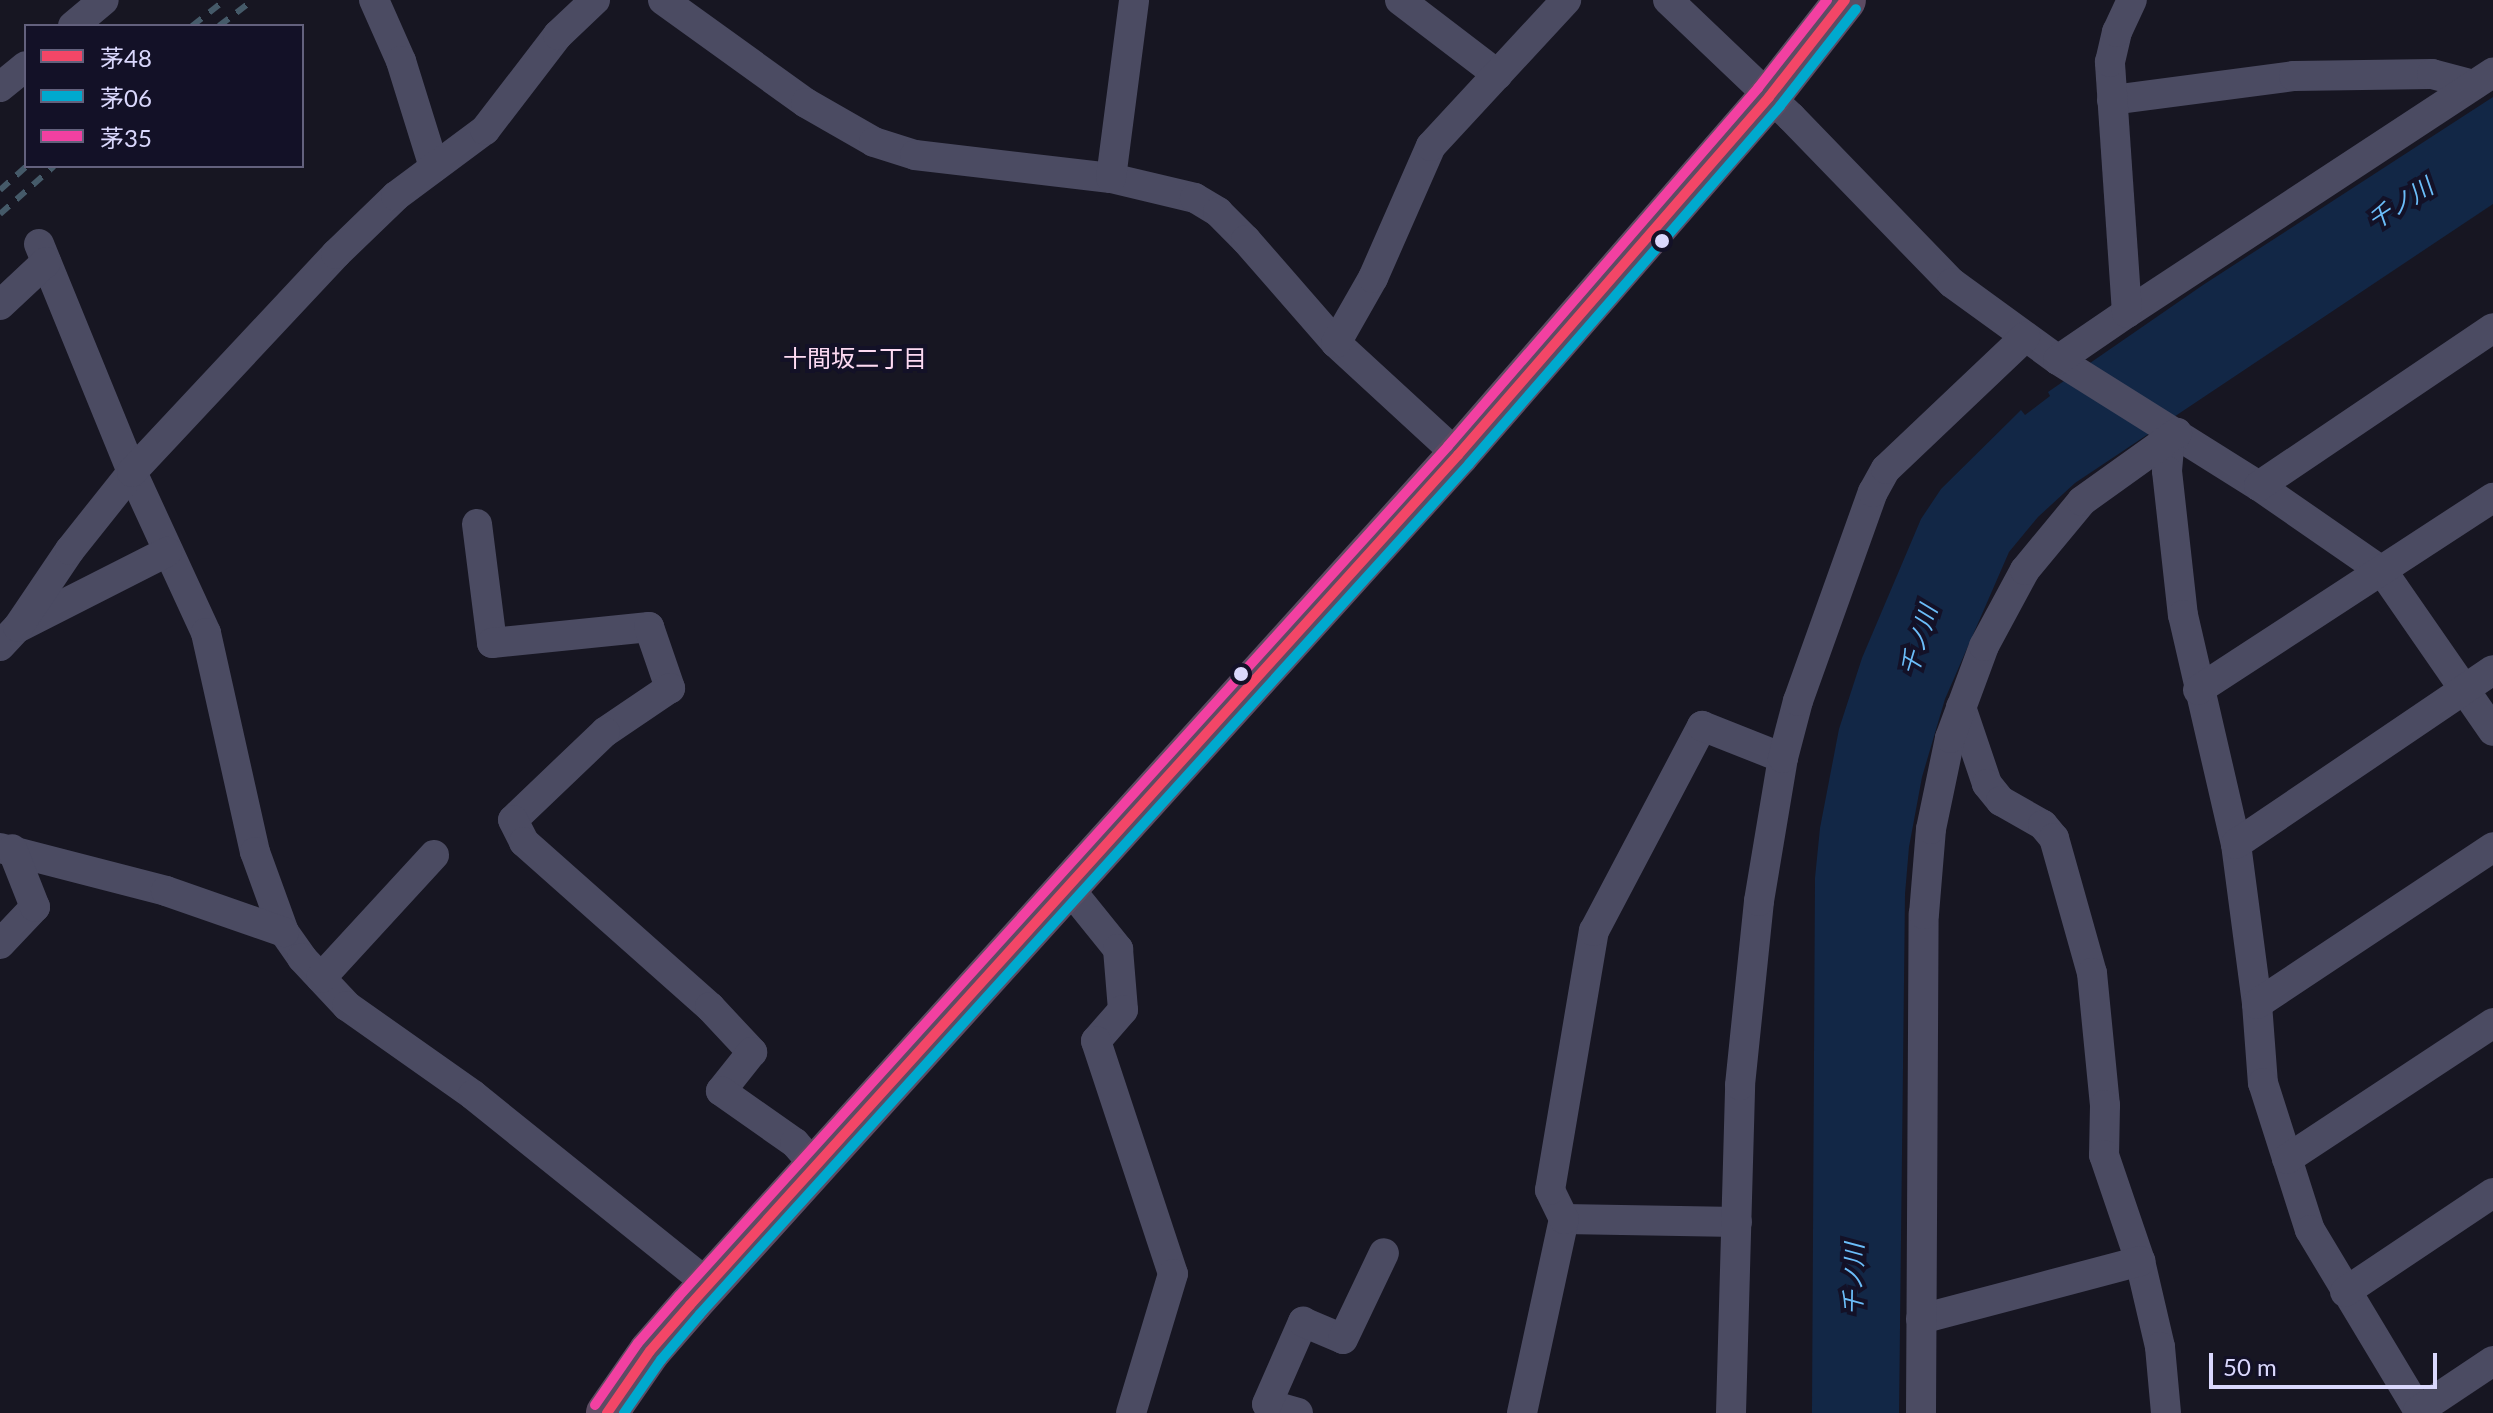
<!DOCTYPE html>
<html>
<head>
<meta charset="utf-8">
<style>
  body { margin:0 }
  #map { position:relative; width:2493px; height:1413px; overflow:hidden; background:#171622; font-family:Lato,"Noto Sans JP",sans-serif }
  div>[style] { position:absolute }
  .water>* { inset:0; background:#122746 }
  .minor>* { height:30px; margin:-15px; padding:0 15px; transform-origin:15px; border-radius:15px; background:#4b4b62 }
  .highway>* { height:42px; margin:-21px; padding:0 21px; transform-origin:21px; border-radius:21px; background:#5d4c63 }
  .rail>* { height:6px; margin-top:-3px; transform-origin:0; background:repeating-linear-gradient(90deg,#455a69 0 12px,transparent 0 22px) }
  .bus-1>* { height:10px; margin:-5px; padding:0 5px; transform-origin:5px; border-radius:5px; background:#f34667 }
  .bus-2>* { height:10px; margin:-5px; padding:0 5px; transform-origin:5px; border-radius:5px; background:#00a9ce }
  .bus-3>* { height:10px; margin:-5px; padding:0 5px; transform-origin:5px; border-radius:5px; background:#f240a1 }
  .dots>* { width:22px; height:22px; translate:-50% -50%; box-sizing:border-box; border:4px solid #131127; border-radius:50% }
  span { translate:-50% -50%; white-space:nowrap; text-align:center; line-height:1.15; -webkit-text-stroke:8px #131127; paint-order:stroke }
  .water-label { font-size:24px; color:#6bbdf9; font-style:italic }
  .neighbourhood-label { font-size:24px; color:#fddaf2 }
  .legend { position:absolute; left:24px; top:24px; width:280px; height:144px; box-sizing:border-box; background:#131127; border:2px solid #63617d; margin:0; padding:10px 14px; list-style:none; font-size:24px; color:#dad8fd }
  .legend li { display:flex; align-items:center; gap:16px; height:40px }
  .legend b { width:40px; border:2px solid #63617d }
  .scale { position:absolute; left:2209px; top:1353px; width:228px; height:36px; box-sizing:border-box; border:4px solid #dad8fd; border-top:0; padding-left:10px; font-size:24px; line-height:28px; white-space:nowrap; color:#dad8fd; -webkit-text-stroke:6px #131127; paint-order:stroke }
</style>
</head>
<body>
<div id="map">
  <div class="water">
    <div style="clip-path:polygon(2493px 97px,2493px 204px,2075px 483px,2038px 517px,2009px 552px,1945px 699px,1922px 777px,1909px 847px,1905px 894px,1899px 1413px,1812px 1413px,1815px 878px,1820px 828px,1839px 729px,1862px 658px,1921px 519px,1941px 489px,2021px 410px,2025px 415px,2050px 396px,2048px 392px,2203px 285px)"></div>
  </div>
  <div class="minor">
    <div style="left:374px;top:0;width:67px;rotate:66.1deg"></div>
    <div style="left:401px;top:61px;width:111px;rotate:72.7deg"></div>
    <div style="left:663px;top:0;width:176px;rotate:35.8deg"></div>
    <div style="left:806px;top:103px;width:78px;rotate:29.8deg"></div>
    <div style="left:874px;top:142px;width:43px;rotate:17.6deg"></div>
    <div style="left:915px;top:155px;width:197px;rotate:6.7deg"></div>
    <div style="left:1111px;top:178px;width:86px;rotate:13.4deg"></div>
    <div style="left:1195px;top:198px;width:27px;rotate:31deg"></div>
    <div style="left:1218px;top:212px;width:40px;rotate:45deg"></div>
    <div style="left:1246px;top:240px;width:137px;rotate:48.9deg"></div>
    <div style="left:1336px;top:343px;width:166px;rotate:42.6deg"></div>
    <div style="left:1400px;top:0;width:123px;rotate:37.4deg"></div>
    <div style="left:1668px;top:0;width:170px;rotate:43.6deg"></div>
    <div style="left:1791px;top:117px;width:231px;rotate:45.9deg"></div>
    <div style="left:1952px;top:283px;width:131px;rotate:36deg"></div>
    <div style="left:2058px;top:360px;width:237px;rotate:32.1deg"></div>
    <div style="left:2259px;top:486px;width:151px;rotate:34.7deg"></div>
    <div style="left:2383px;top:572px;width:193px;rotate:55.3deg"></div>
    <div style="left:73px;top:26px;width:40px;rotate:-40deg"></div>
    <div style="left:0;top:87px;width:33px;rotate:-39deg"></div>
    <div style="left:2112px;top:100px;width:184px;rotate:-7.5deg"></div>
    <div style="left:2294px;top:76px;width:138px;rotate:-0.8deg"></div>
    <div style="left:2432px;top:74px;width:43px;rotate:14.7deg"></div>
    <div style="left:1111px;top:178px;width:179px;rotate:-82.6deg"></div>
    <div style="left:39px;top:244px;width:246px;rotate:67.8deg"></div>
    <div style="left:132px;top:472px;width:177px;rotate:65.3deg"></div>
    <div style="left:206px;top:633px;width:224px;rotate:77.4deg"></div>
    <div style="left:255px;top:852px;width:85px;rotate:70.1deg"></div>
    <div style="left:284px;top:932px;width:32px;rotate:55deg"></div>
    <div style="left:302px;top:958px;width:66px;rotate:46.8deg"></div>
    <div style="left:347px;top:1006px;width:154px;rotate:35.2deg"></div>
    <div style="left:473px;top:1095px;width:302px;rotate:38.8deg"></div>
    <div style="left:0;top:305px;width:63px;rotate:-43.1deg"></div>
    <div style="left:2127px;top:313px;width:438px;rotate:-33.3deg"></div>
    <div style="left:1336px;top:343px;width:75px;rotate:-60.4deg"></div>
    <div style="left:1373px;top:278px;width:144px;rotate:-66.3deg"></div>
    <div style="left:1431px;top:146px;width:199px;rotate:-47.2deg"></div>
    <div style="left:2058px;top:360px;width:83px;rotate:-34.3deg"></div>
    <div style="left:2127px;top:313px;width:252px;rotate:-93.9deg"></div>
    <div style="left:2110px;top:62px;width:31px;rotate:-77deg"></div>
    <div style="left:2117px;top:32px;width:35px;rotate:-65deg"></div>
    <div style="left:2177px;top:433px;width:17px;rotate:118deg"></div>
    <div style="left:2169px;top:448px;width:23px;rotate:95deg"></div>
    <div style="left:2167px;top:471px;width:145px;rotate:83.7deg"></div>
    <div style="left:2183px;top:615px;width:235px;rotate:77deg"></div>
    <div style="left:2236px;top:844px;width:161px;rotate:82.5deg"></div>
    <div style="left:2257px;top:1004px;width:79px;rotate:85.7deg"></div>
    <div style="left:2263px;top:1083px;width:154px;rotate:72.3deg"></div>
    <div style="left:2310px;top:1230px;width:214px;rotate:59deg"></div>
    <div style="left:2259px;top:486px;width:282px;rotate:-34deg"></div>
    <div style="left:477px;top:524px;width:120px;rotate:82.8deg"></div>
    <div style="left:492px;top:643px;width:158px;rotate:-5.8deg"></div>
    <div style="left:649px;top:627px;width:65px;rotate:71deg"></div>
    <div style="left:670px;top:688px;width:78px;rotate:145.9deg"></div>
    <div style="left:605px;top:732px;width:127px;rotate:136.3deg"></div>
    <div style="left:513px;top:820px;width:25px;rotate:63deg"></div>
    <div style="left:524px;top:842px;width:249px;rotate:41.6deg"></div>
    <div style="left:710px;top:1007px;width:62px;rotate:47deg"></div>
    <div style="left:752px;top:1052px;width:50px;rotate:128.5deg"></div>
    <div style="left:721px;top:1091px;width:90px;rotate:35.1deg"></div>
    <div style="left:795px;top:1143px;width:32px;rotate:49deg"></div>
    <div style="left:19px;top:627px;width:166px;rotate:-26.9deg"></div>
    <div style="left:0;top:646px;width:26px;rotate:-47deg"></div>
    <div style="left:18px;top:627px;width:93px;rotate:-56deg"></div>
    <div style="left:70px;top:550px;width:100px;rotate:-51.5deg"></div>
    <div style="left:132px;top:472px;width:299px;rotate:-46.9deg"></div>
    <div style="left:336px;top:254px;width:83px;rotate:-44deg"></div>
    <div style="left:396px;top:196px;width:111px;rotate:-36.6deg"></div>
    <div style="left:485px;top:130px;width:120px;rotate:-52.5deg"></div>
    <div style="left:558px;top:35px;width:51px;rotate:-43.4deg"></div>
    <div style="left:2198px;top:690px;width:352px;rotate:-33.1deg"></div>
    <div style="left:1961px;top:707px;width:81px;rotate:71.3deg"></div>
    <div style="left:1987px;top:784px;width:22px;rotate:51deg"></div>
    <div style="left:2001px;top:801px;width:48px;rotate:29.7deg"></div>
    <div style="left:2043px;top:825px;width:17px;rotate:50deg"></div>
    <div style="left:2054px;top:838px;width:140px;rotate:74.3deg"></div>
    <div style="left:2092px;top:973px;width:133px;rotate:84.4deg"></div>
    <div style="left:2105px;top:1105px;width:50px;rotate:91.1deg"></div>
    <div style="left:2104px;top:1155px;width:112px;rotate:71.2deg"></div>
    <div style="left:2140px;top:1261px;width:88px;rotate:76.9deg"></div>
    <div style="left:2160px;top:1347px;width:66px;rotate:84.8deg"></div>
    <div style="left:2236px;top:844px;width:310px;rotate:-34.1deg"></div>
    <div style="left:0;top:848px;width:171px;rotate:14.5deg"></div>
    <div style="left:166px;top:891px;width:125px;rotate:19.2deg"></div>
    <div style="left:1068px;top:887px;width:80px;rotate:51.1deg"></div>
    <div style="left:1118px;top:949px;width:61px;rotate:85.3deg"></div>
    <div style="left:1123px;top:1010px;width:41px;rotate:131.1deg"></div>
    <div style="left:1096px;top:1041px;width:245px;rotate:71.7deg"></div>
    <div style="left:1173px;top:1274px;width:145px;rotate:106.8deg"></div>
    <div style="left:0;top:944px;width:51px;rotate:-46.6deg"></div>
    <div style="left:35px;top:907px;width:62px;rotate:-111.6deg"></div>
    <div style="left:321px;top:978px;width:167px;rotate:-47.4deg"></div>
    <div style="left:2257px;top:1004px;width:283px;rotate:-33.6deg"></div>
    <div style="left:2287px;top:1159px;width:247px;rotate:-33.4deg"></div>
    <div style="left:1564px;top:1219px;width:173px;rotate:1deg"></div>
    <div style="left:2345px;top:1292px;width:178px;rotate:-33.8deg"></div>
    <div style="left:1921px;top:1319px;width:227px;rotate:-14.8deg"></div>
    <div style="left:2418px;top:1411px;width:90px;rotate:-33.7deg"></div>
    <div style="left:1298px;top:1413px;width:32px;rotate:-164deg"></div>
    <div style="left:1267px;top:1404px;width:90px;rotate:-66.3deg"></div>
    <div style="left:1303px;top:1322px;width:43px;rotate:23deg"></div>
    <div style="left:1343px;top:1339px;width:95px;rotate:-64.5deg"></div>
    <div style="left:1522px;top:1413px;width:198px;rotate:-77.8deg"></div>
    <div style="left:1564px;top:1219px;width:32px;rotate:-116deg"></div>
    <div style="left:1550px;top:1190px;width:263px;rotate:-80.4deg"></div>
    <div style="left:1594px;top:931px;width:232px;rotate:-62.2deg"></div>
    <div style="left:1702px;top:726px;width:87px;rotate:21.6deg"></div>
    <div style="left:1731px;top:1413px;width:328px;rotate:-88.4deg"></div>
    <div style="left:1740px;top:1085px;width:185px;rotate:-84.1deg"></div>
    <div style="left:1759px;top:901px;width:145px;rotate:-80.5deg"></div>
    <div style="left:1783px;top:758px;width:59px;rotate:-75.3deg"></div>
    <div style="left:1798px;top:701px;width:222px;rotate:-70.3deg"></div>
    <div style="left:1873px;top:492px;width:26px;rotate:-61deg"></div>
    <div style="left:1886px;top:469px;width:192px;rotate:-43.5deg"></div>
    <div style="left:1921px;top:1413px;width:499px;rotate:-89.7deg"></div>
    <div style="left:1924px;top:914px;width:85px;rotate:-85.3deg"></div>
    <div style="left:1931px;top:829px;width:93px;rotate:-78.2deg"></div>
    <div style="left:1950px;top:738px;width:98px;rotate:-69.7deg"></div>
    <div style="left:1984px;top:646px;width:86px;rotate:-61.7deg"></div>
    <div style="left:2025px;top:570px;width:89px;rotate:-50.4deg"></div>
    <div style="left:2082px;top:501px;width:117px;rotate:-35.6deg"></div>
  </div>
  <div class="highway">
    <div style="left:607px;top:1413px;width:75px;rotate:-55.3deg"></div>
    <div style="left:650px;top:1351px;width:61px;rotate:-49deg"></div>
    <div style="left:690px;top:1305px;width:1146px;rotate:-47.9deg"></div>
    <div style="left:1458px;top:455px;width:474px;rotate:-49deg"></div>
    <div style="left:1769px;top:97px;width:123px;rotate:-51.9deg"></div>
  </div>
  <div class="rail">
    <div style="left:192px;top:26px;width:42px;rotate:-38.2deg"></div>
    <div style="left:219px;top:26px;width:43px;rotate:-37.4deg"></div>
    <div style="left:0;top:190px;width:36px;rotate:-42deg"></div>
    <div style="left:0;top:214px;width:72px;rotate:-41.6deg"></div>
  </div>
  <div class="bus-1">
    <div style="left:607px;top:1413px;width:75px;rotate:-55.3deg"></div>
    <div style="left:650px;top:1351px;width:61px;rotate:-49deg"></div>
    <div style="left:690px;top:1305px;width:1146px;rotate:-47.9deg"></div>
    <div style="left:1458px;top:455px;width:474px;rotate:-49deg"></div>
    <div style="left:1769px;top:97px;width:123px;rotate:-51.9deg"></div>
  </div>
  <div class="bus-2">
    <div style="left:624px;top:1413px;width:65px;rotate:-55.1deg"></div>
    <div style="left:661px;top:1360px;width:60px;rotate:-49.7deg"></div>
    <div style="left:700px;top:1314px;width:1146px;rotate:-47.86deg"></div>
    <div style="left:1469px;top:464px;width:474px;rotate:-49deg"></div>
    <div style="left:1780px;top:106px;width:123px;rotate:-51.9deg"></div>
  </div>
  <div class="bus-3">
    <div style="left:595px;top:1405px;width:75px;rotate:-55.3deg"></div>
    <div style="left:638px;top:1343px;width:62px;rotate:-48.9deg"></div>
    <div style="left:679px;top:1296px;width:1146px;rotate:-47.86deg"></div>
    <div style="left:1448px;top:446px;width:474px;rotate:-49.1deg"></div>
    <div style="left:1758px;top:88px;width:112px;rotate:-51.9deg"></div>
  </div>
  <div class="dots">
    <div style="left:1662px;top:241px;background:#dad8fd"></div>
    <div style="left:1241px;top:674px;background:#dad8fd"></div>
  </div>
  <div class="water-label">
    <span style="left:2400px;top:203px;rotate:-33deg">千ノ川</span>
    <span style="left:1918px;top:640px;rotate:-73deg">千ノ川</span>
    <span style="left:1853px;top:1279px;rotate:-89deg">千ノ川</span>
  </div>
  <div class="neighbourhood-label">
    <span style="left:855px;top:358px">十間坂二丁目</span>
  </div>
  <ul class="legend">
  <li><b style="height:10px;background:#f34667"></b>茅48</li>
  <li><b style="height:10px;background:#00a9ce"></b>茅06</li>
  <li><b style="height:10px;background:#f240a1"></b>茅35</li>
  </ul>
  <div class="scale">50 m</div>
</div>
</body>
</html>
